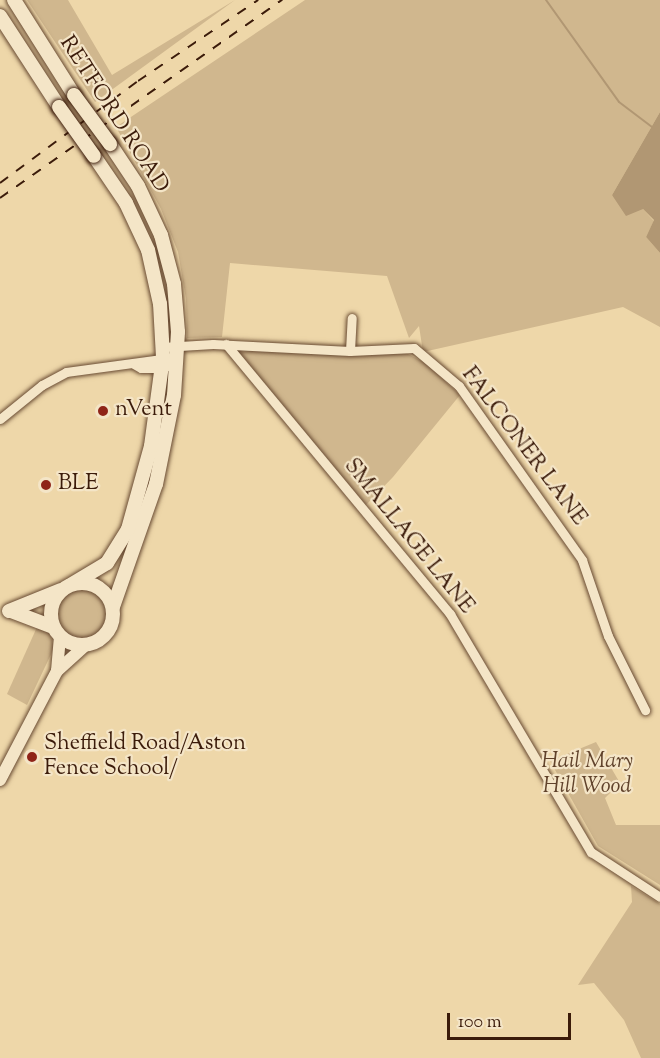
<!DOCTYPE html>
<html>
<head>
<meta charset="utf-8">
<style>
  body { margin:0 }
  #map { position:relative; width:660px; height:1058px; overflow:hidden; background:#eed7a9; font-family:"Sorts Mill Goudy",serif }
  div>[style] { position:absolute }
  .green>* { inset:0; background:#d0b78e }
  .round { border-radius:50% }
  .water>* { inset:0; background:#b19773 }
  .stream>* { height:2px; margin:-1px; padding:0 1px; transform-origin:1px; border-radius:1px; background:#b19773 }
  .roads { filter:drop-shadow(0 0 2px #684a32) drop-shadow(0 0 2px #684a32) }
  .minor>* { height:9px; margin:-4.5px; padding:0 4.5px; transform-origin:4.5px; border-radius:4.5px; background:#f4e5c7 }
  .tertiary>* { height:12px; margin:-6px; padding:0 6px; transform-origin:6px; border-radius:6px; background:#f4e5c7 }
  .secondary>* { height:14px; margin:-7px; padding:0 7px; transform-origin:7px; border-radius:7px; background:#f4e5c7 }
  .secondary>.ring { margin:-7px; padding:0; box-sizing:content-box; background:none; border:14px solid #f4e5c7; border-radius:50% }
  .rail>* { height:2px; margin-top:-1px; transform-origin:0; background:repeating-linear-gradient(90deg,#3b1b0a 0 10px,transparent 0 20px) }
  .bridges { filter:drop-shadow(0 0 2px #3b1b0a) drop-shadow(0 0 2px #3b1b0a) }
  .secondary-bridge>* { height:14px; margin:-7px; padding:0 7px; transform-origin:7px; border-radius:7px; background:#f4e5c7 }
  .dots>* { width:16px; height:16px; translate:-50% -50%; box-sizing:border-box; border:3px solid #f4e5c7; border-radius:50% }
  span { translate:-50% -50%; white-space:nowrap; text-align:center; line-height:1.15; -webkit-text-stroke:4.5px #f4e5c7; paint-order:stroke }
  .street-label { font-size:22px; color:#3b1b0a }
  .poi-label { font-size:22px; color:#3b1b0a }
  .left { translate:0 -50%; text-align:left }
  .park-label { font-size:22px; color:#60422b; font-style:italic }
  .scale { position:absolute; left:447px; top:1013px; width:124px; height:27px; box-sizing:border-box; border:3px solid #3b1b0a; border-top:0; padding-left:8px; font-size:18px; line-height:21px; white-space:nowrap; color:#3b1b0a; -webkit-text-stroke:4px #f4e5c7; paint-order:stroke }
</style>
</head>
<body>
<div id="map">
  <div class="green">
    <div style="clip-path:polygon(27px 0,68px 0,112px 75px,235px 0,95px 102px)"></div>
    <div style="clip-path:polygon(305px 0,660px 0,660px 112px,612px 195px,643px 209px,654px 221px,646px 237px,660px 253px,660px 327px,623px 307px,423px 352px,419px 326px,409px 338px,387px 276px,230px 263px,222px 337px,187px 338px,186px 299px,178px 252px,161px 209px,116px 127px)"></div>
    <div style="clip-path:polygon(254px 350px,351px 356px,406px 353px,425px 363px,460px 395px,393px 477px,364px 507px,238px 353px)"></div>
    <div class="round" style="left:58px;top:590px;width:48px;height:48px"></div>
    <div style="clip-path:polygon(37px 627px,50px 633px,54px 648px,27px 705px,7px 694px)"></div>
    <div style="clip-path:polygon(596px 742px,620px 783px,605px 798px,616px 825px,660px 825px,660px 885px,598px 846px,550px 761px)"></div>
    <div style="clip-path:polygon(631px 886px,660px 904px,660px 1058px,641px 1058px,624px 1020px,594px 983px,578px 985px,632px 902px)"></div>
  </div>
  <div class="water">
    <div style="clip-path:polygon(660px 112px,660px 253px,646px 237px,654px 220px,643px 209px,626px 216px,612px 195px)"></div>
  </div>
  <div class="stream">
    <div style="left:546px;top:0;width:125px;rotate:54.4deg"></div>
    <div style="left:619px;top:102px;width:41px;rotate:37.1deg"></div>
  </div>
  <div class="roads">
    <div class="minor">
      <div style="left:226px;top:344px;width:351px;rotate:50.3deg"></div>
      <div style="left:450px;top:614px;width:277px;rotate:59.4deg"></div>
      <div style="left:591px;top:852px;width:82px;rotate:33.1deg"></div>
      <div style="left:163px;top:347px;width:50px;rotate:-3.4deg"></div>
      <div style="left:213px;top:344px;width:137px;rotate:2.9deg"></div>
      <div style="left:350px;top:351px;width:64px;rotate:-2.7deg"></div>
      <div style="left:414px;top:348px;width:59px;rotate:40.2deg"></div>
      <div style="left:459px;top:386px;width:213px;rotate:54.7deg"></div>
      <div style="left:582px;top:560px;width:80px;rotate:71.1deg"></div>
      <div style="left:608px;top:636px;width:83px;rotate:63.4deg"></div>
      <div style="left:350px;top:351px;width:33px;rotate:-87deg"></div>
      <div style="left:134px;top:364px;width:8px;rotate:30deg"></div>
      <div style="left:141px;top:368px;width:21px"></div>
      <div style="left:162px;top:368px;width:16px;rotate:-22deg"></div>
      <div style="left:0;top:419px;width:54px;rotate:-39deg"></div>
      <div style="left:42px;top:385px;width:27px;rotate:-28deg"></div>
      <div style="left:66px;top:372px;width:104px;rotate:-7.7deg"></div>
    </div>
    <div class="tertiary">
      <div style="left:57px;top:671px;width:39px;rotate:-42deg"></div>
      <div style="left:0;top:780px;width:123px;rotate:-62.4deg"></div>
      <div style="left:57px;top:671px;width:35px;rotate:-85deg"></div>
    </div>
    <div class="secondary">
      <div style="left:14px;top:0;width:112px;rotate:57.7deg"></div>
      <div style="left:0;top:16px;width:108px;rotate:57deg"></div>
      <div style="left:110px;top:144px;width:50px;rotate:56.3deg"></div>
      <div style="left:138px;top:186px;width:54px;rotate:64.9deg"></div>
      <div style="left:161px;top:235px;width:51px;rotate:75.1deg"></div>
      <div style="left:174px;top:284px;width:48px;rotate:85.2deg"></div>
      <div style="left:178px;top:332px;width:63px;rotate:93.6deg"></div>
      <div style="left:174px;top:395px;width:91px;rotate:101.4deg"></div>
      <div style="left:156px;top:484px;width:130px;rotate:109.3deg"></div>
      <div class="ring" style="left:51px;top:583px;width:48px;height:48px"></div>
      <div style="left:72px;top:584px;width:41px;rotate:-31deg"></div>
      <div style="left:107px;top:563px;width:40px;rotate:-58deg"></div>
      <div style="left:128px;top:529px;width:86px;rotate:-74.5deg"></div>
      <div style="left:151px;top:446px;width:90px;rotate:-82.3deg"></div>
      <div style="left:163px;top:357px;width:53px;rotate:-93.2deg"></div>
      <div style="left:160px;top:304px;width:55px;rotate:-102.5deg"></div>
      <div style="left:148px;top:250px;width:52px;rotate:-115.1deg"></div>
      <div style="left:126px;top:203px;width:57px;rotate:-124.2deg"></div>
      <div style="left:9px;top:611px;width:56px;rotate:-22deg"></div>
      <div style="left:11px;top:611px;width:45px;rotate:20.9deg"></div>
    </div>
  </div>
  <div class="rail">
    <div style="left:0;top:183px;width:172px;rotate:-36.5deg"></div>
    <div style="left:138px;top:81px;width:145px;rotate:-34deg"></div>
    <div style="left:0;top:198px;width:345px;rotate:-35.1deg"></div>
  </div>
  <div class="bridges">
    <div class="secondary-bridge">
      <div style="left:74px;top:95px;width:61px;rotate:53.7deg"></div>
      <div style="left:59px;top:107px;width:60px;rotate:54.5deg"></div>
    </div>
  </div>
  <div class="dots">
    <div style="left:103px;top:411px;background:#8f2418"></div>
    <div style="left:46px;top:485px;background:#8f2418"></div>
    <div style="left:32px;top:757px;background:#8f2418"></div>
  </div>
  <div class="street-label">
    <span style="left:113px;top:115px;rotate:57deg">RETFORD ROAD</span>
    <span style="left:523px;top:447px;rotate:53deg">FALCONER LANE</span>
    <span style="left:408px;top:537px;rotate:51deg">SMALLAGE LANE</span>
  </div>
  <div class="poi-label">
    <span class="left" style="left:115px;top:411px">nVent</span>
    <span class="left" style="left:58px;top:485px">BLE</span>
    <span class="left" style="left:44px;top:757px">Sheffield Road/Aston<br>Fence School/</span>
  </div>
  <div class="park-label">
    <span style="left:587px;top:775px">Hail Mary<br>Hill Wood</span>
  </div>
  <div class="scale">100 m</div>
</div>
</body>
</html>
